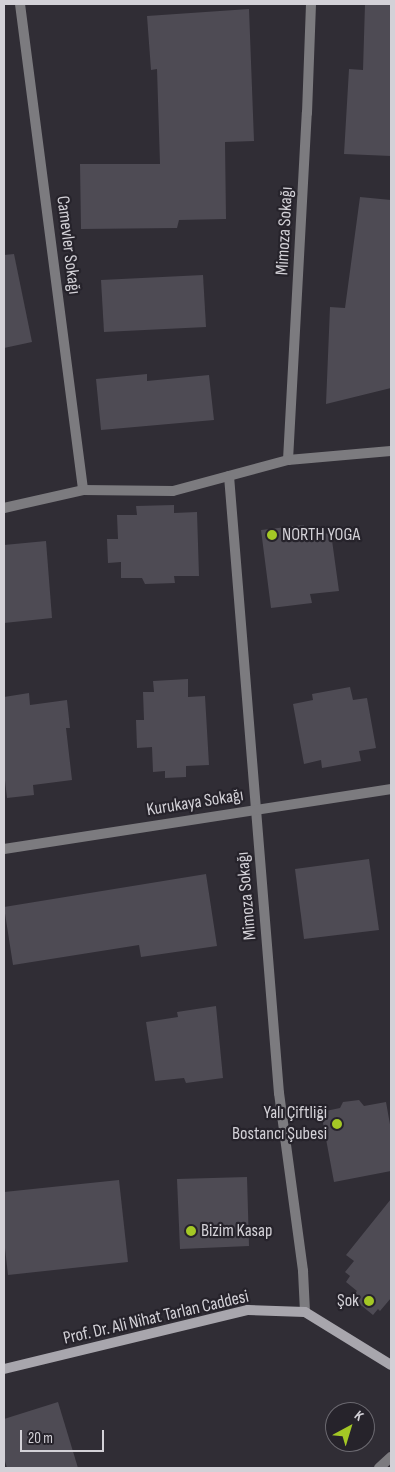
<!DOCTYPE html>
<html>
<head>
<meta charset="utf-8">
<style>
  body { margin:0 }
  #map { position:relative; width:395px; height:1472px; overflow:hidden; background:#302d35; font-family:"Sofia Sans Condensed",sans-serif }
  div>[style] { position:absolute }
  .building>* { inset:0; background:#4e4b54 }
  .minor>* { height:10px; margin:-5px; padding:0 5px; transform-origin:5px; border-radius:5px; background:#7c7b7f }
  .tertiary>* { height:10px; margin:-5px; padding:0 5px; transform-origin:5px; border-radius:5px; background:#7c7b7f }
  .secondary>* { height:10px; margin:-5px; padding:0 5px; transform-origin:5px; border-radius:5px; background:#a8a6ad }
  .dots>* { width:14px; height:14px; translate:-50% -50%; box-sizing:border-box; border:2px solid #26232b; border-radius:50% }
  span { translate:-50% -50%; white-space:nowrap; text-align:center; line-height:1.15; -webkit-text-stroke:4.5px #26232b; paint-order:stroke }
  .street-label { font-size:18px; color:#d3d1d7 }
  .poi-label { font-size:18px; color:#d3d1d7 }
  .left { translate:0 -50%; text-align:left }
  .right { translate:-100% -50%; text-align:right }
  .frame { position:absolute; inset:0; border:5px solid #d3d1d7; pointer-events:none }
  .north { position:absolute; left:325px; top:1402px; width:50px; height:50px; box-sizing:border-box; background:#26232b; border:1px solid #6b6970; border-radius:50%; rotate:39deg; font-size:14px; font-weight:700; line-height:20px; text-align:center; color:#d3d1d7 }
  .north::after { content:''; display:block; margin:auto; width:18px; height:22px; background:#a4c825; clip-path:polygon(50% 0,100% 100%,50% 72%,0 100%) }
  .scale { position:absolute; left:20px; top:1430px; width:84px; height:22px; box-sizing:border-box; border:2px solid #d3d1d7; border-top:0; padding-left:6px; font-size:15px; line-height:18px; white-space:nowrap; color:#d3d1d7; -webkit-text-stroke:4px #26232b; paint-order:stroke }
</style>
</head>
<body>
<div id="map">
  <div class="building">
    <div style="clip-path:polygon(365px 4px,391px 4px,391px 156px,344px 154px,349px 69px,363px 70px)"></div>
    <div style="clip-path:polygon(249px 9px,254px 141px,225px 142px,226px 219px,179px 220px,177px 228px,81px 229px,80px 164px,160px 164px,157px 69px,151px 70px,147px 16px)"></div>
    <div style="clip-path:polygon(360px 197px,391px 200px,391px 388px,326px 404px,330px 307px,345px 308px)"></div>
    <div style="clip-path:polygon(14px 254px,32px 342px,4px 348px,4px 255px)"></div>
    <div style="clip-path:polygon(203px 275px,206px 327px,104px 332px,101px 280px)"></div>
    <div style="clip-path:polygon(147px 374px,147px 381px,209px 375px,214px 420px,101px 430px,96px 379px)"></div>
    <div style="clip-path:polygon(174px 505px,174px 513px,197px 512px,199px 576px,174px 576px,175px 583px,145px 584px,142px 578px,121px 578px,121px 562px,108px 563px,107px 539px,118px 539px,117px 515px,137px 515px,136px 506px)"></div>
    <div style="clip-path:polygon(304px 525px,306px 536px,331px 533px,339px 591px,310px 594px,312px 603px,271px 608px,261px 530px)"></div>
    <div style="clip-path:polygon(46px 541px,52px 618px,4px 623px,4px 545px)"></div>
    <div style="clip-path:polygon(188px 679px,188px 697px,205px 696px,209px 765px,186px 766px,186px 777px,165px 778px,165px 771px,153px 772px,152px 747px,137px 748px,136px 720px,144px 720px,143px 692px,154px 692px,153px 681px)"></div>
    <div style="clip-path:polygon(350px 687px,353px 700px,367px 698px,376px 748px,359px 751px,361px 761px,322px 768px,321px 760px,304px 764px,293px 704px,313px 700px,312px 694px)"></div>
    <div style="clip-path:polygon(29px 693px,30px 705px,67px 700px,70px 728px,66px 728px,72px 780px,33px 785px,34px 795px,7px 798px,4px 772px,4px 697px)"></div>
    <div style="clip-path:polygon(369px 859px,379px 930px,304px 939px,295px 869px)"></div>
    <div style="clip-path:polygon(206px 874px,217px 946px,141px 957px,139px 945px,13px 965px,4px 907px)"></div>
    <div style="clip-path:polygon(216px 1006px,223px 1078px,186px 1083px,184px 1078px,155px 1081px,146px 1022px,178px 1017px,177px 1012px)"></div>
    <div style="clip-path:polygon(359px 1100px,364px 1106px,386px 1102px,391px 1130px,391px 1171px,334px 1182px,321px 1112px,340px 1108px,343px 1102px)"></div>
    <div style="clip-path:polygon(247px 1177px,249px 1246px,180px 1249px,177px 1179px)"></div>
    <div style="clip-path:polygon(119px 1180px,128px 1262px,8px 1275px,4px 1239px,4px 1192px)"></div>
    <div style="clip-path:polygon(391px 1199px,391px 1298px,380px 1311px,378px 1309px,373px 1315px,351px 1297px,357px 1291px,346px 1282px,350px 1276px,345px 1272px,354px 1261px,346px 1255px)"></div>
    <div style="clip-path:polygon(58px 1402px,78px 1468px,7px 1468px,4px 1458px,4px 1419px)"></div>
  </div>
  <div class="minor">
    <div style="left:20px;top:4px;width:490px;rotate:82.6deg"></div>
    <div style="left:288px;top:460px;width:348px;rotate:-86.9deg"></div>
    <div style="left:307px;top:113px;width:109px;rotate:-87.9deg"></div>
    <div style="left:229px;top:476px;width:619px;rotate:85.37deg"></div>
    <div style="left:279px;top:1093px;width:180px;rotate:82.3deg"></div>
    <div style="left:303px;top:1271px;width:41px;rotate:87.2deg"></div>
    <div style="left:4px;top:849px;width:392px;rotate:-8.8deg"></div>
    <div style="left:379px;top:1468px;width:16px;rotate:-43deg"></div>
  </div>
  <div class="tertiary">
    <div style="left:4px;top:508px;width:81px;rotate:-12.8deg"></div>
    <div style="left:83px;top:490px;width:90px;rotate:0.6deg"></div>
    <div style="left:173px;top:491px;width:119px;rotate:-15.1deg"></div>
    <div style="left:288px;top:460px;width:103px;rotate:-5deg"></div>
  </div>
  <div class="secondary">
    <div style="left:4px;top:1369px;width:251px;rotate:-13.6deg"></div>
    <div style="left:248px;top:1310px;width:57px;rotate:2deg"></div>
    <div style="left:305px;top:1312px;width:101px;rotate:31.6deg"></div>
  </div>
  <div class="dots">
    <div style="left:272px;top:535px;background:#a4c825"></div>
    <div style="left:337px;top:1124px;background:#a4c825"></div>
    <div style="left:191px;top:1231px;background:#a4c825"></div>
    <div style="left:369px;top:1301px;background:#a4c825"></div>
  </div>
  <div class="street-label">
    <span style="left:285px;top:231px;rotate:-87deg">Mimoza Sokağı</span>
    <span style="left:68px;top:245px;rotate:83deg">Camevler Sokağı</span>
    <span style="left:195px;top:803px;rotate:-9deg">Kurukaya Sokağı</span>
    <span style="left:247px;top:896px;rotate:-95deg">Mimoza Sokağı</span>
    <span style="left:156px;top:1318px;rotate:-13deg">Prof. Dr. Ali Nihat Tarlan Caddesi</span>
  </div>
  <div class="poi-label">
    <span class="left" style="left:282px;top:535px">NORTH YOGA</span>
    <span class="right" style="left:327px;top:1124px">Yalı Çiftliği<br>Bostancı Şubesi</span>
    <span class="left" style="left:201px;top:1231px">Bizim Kasap</span>
    <span class="right" style="left:359px;top:1301px">Şok</span>
  </div>
  <div class="frame"></div>
  <div class="north">K</div>
  <div class="scale">20 m</div>
</div>
</body>
</html>
